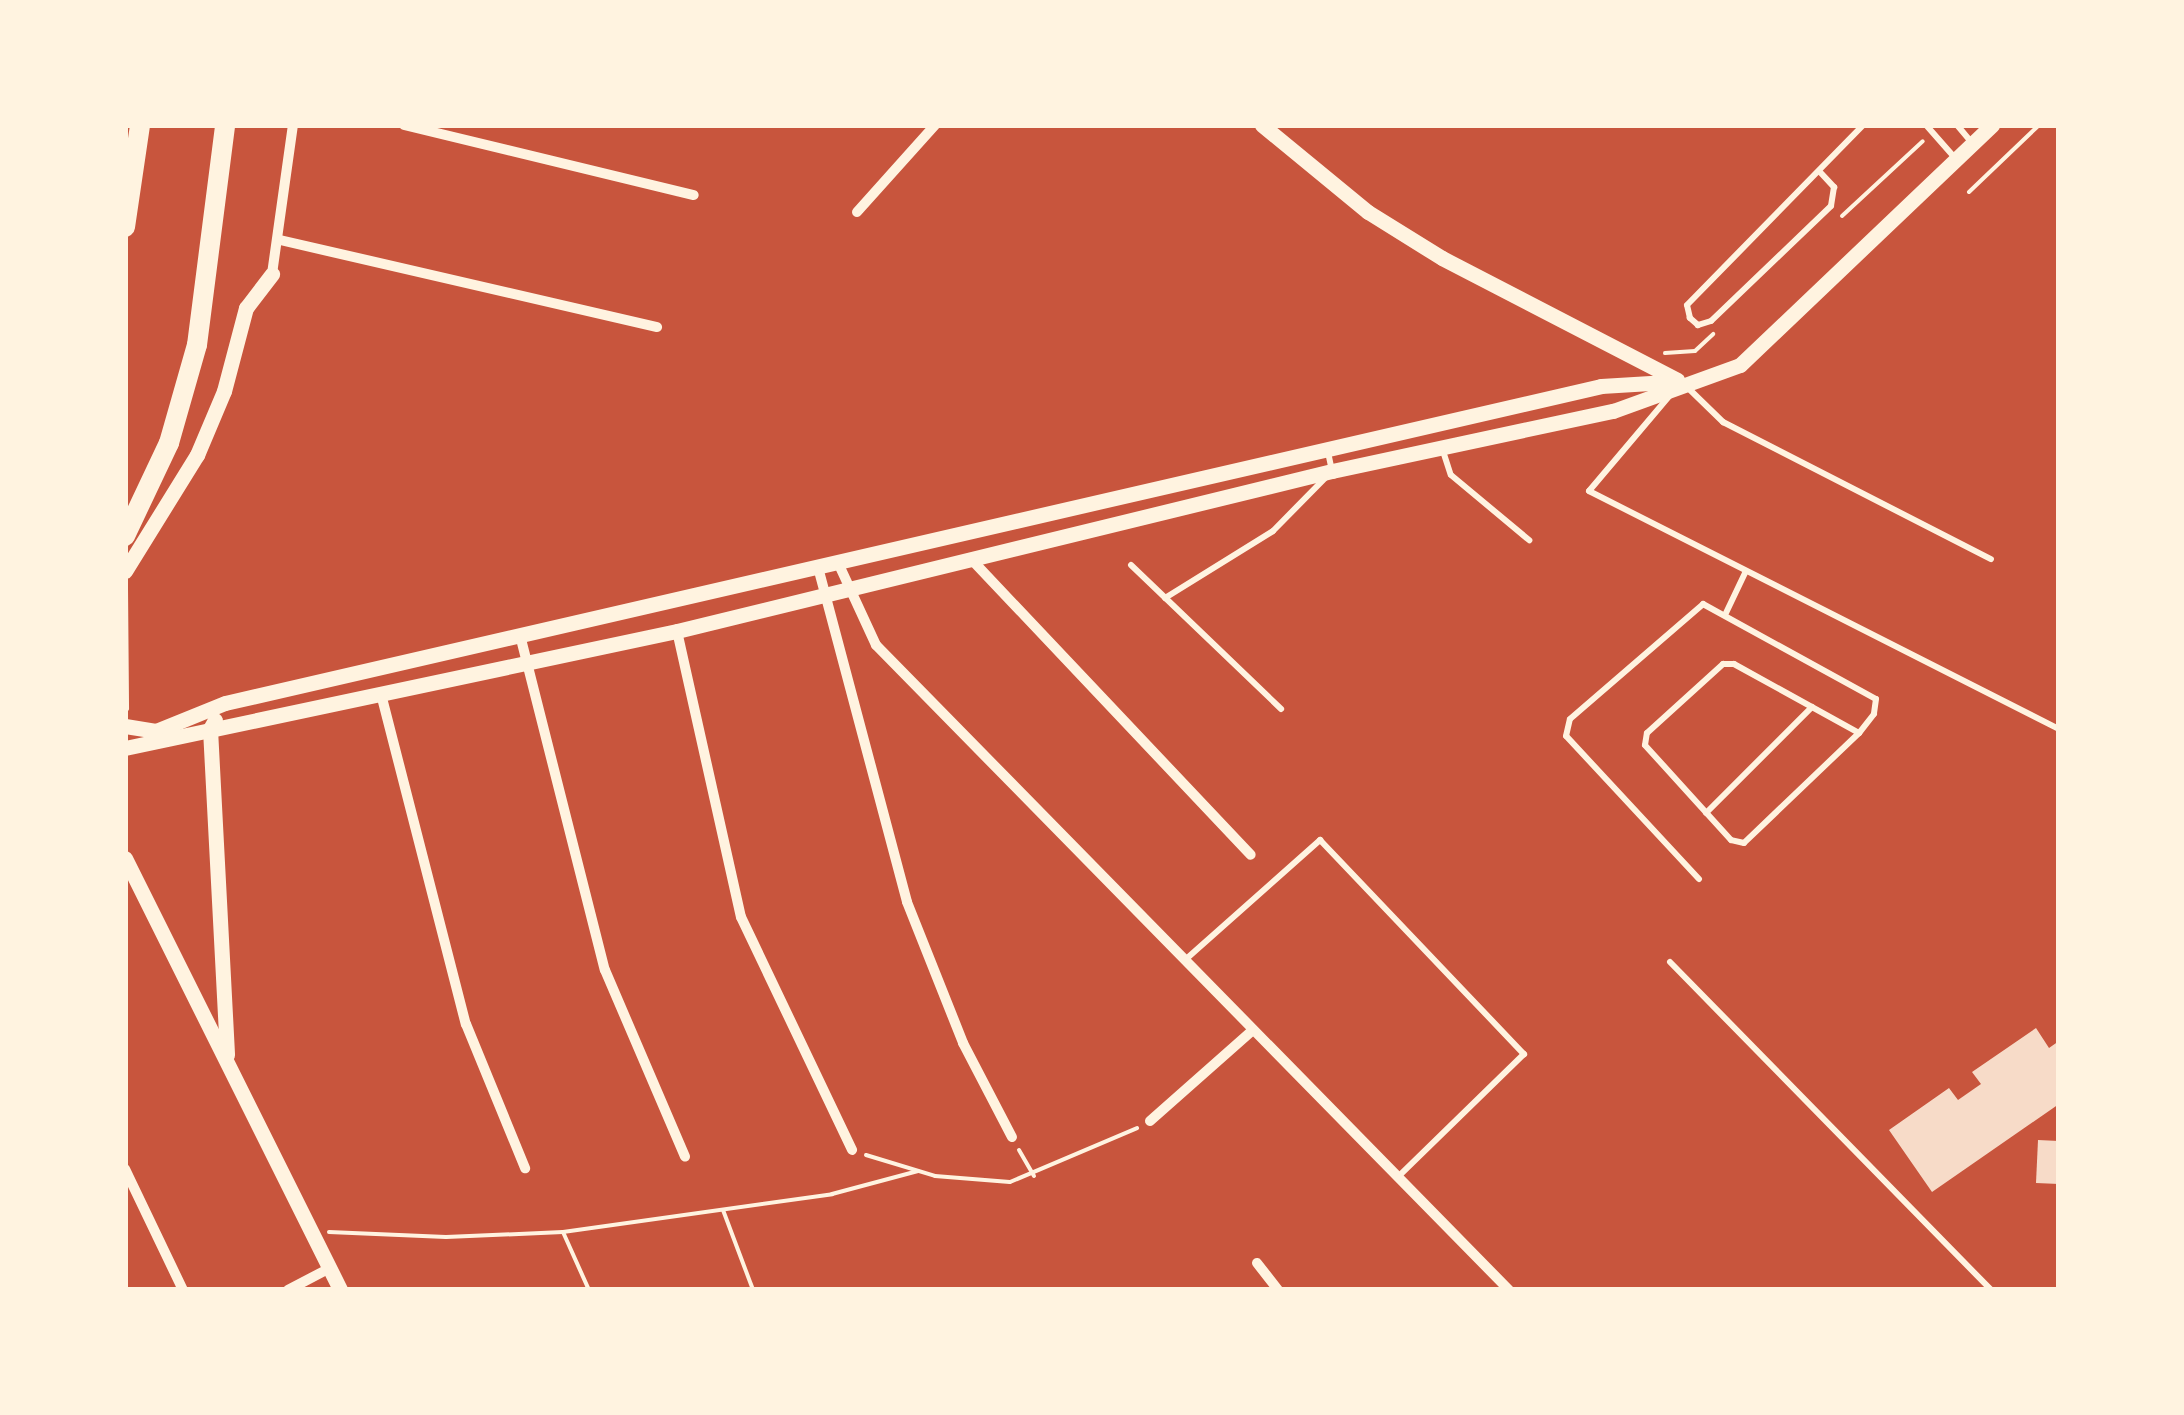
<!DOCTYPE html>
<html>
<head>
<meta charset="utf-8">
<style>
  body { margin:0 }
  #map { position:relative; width:2184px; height:1415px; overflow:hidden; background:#c8553d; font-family:Helvetica,sans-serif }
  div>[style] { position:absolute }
  .building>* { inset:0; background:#f7dbc8 }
  .path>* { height:4px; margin:-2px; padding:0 2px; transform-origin:2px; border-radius:2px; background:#fff3e0 }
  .service>* { height:6px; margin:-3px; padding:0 3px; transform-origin:3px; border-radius:3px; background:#fff3e0 }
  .minor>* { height:10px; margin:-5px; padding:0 5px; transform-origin:5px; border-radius:5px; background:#fff3e0 }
  .tertiary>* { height:15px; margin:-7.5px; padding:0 7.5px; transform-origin:7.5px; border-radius:7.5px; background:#fff3e0 }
  .trunk>* { height:20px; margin:-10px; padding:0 10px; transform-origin:10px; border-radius:10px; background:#fff3e0 }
  span { translate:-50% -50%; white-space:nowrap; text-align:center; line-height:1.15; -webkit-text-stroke:10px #fff3e0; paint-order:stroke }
  .frame { position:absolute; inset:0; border:128px solid #fff3e0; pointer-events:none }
</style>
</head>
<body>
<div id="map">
  <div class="building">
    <div style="clip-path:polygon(2036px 1028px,2049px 1048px,2059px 1041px,2059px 1104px,1932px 1192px,1889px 1130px,1949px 1088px,1958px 1100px,1981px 1084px,1972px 1072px)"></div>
    <div style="clip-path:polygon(2038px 1140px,2059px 1141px,2059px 1184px,2036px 1183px)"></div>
  </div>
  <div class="path">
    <div style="left:1969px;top:192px;width:97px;rotate:-43.7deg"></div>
    <div style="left:1842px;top:216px;width:110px;rotate:-42.8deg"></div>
    <div style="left:1665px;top:353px;width:30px;rotate:-4deg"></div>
    <div style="left:1695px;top:351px;width:25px;rotate:-43deg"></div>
    <div style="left:126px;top:588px;width:121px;rotate:89.5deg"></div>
    <div style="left:1019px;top:1150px;width:30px;rotate:60deg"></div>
    <div style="left:866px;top:1155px;width:72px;rotate:16.9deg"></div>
    <div style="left:935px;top:1176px;width:75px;rotate:4.6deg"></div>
    <div style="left:1010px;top:1182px;width:138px;rotate:-23deg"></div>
    <div style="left:723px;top:1210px;width:85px;rotate:69.4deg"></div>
    <div style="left:329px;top:1232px;width:117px;rotate:2.4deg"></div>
    <div style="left:446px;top:1237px;width:117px;rotate:-2.4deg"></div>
    <div style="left:563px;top:1232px;width:272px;rotate:-8deg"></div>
    <div style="left:832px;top:1194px;width:89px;rotate:-15deg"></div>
    <div style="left:563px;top:1232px;width:64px;rotate:65.9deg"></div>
  </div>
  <div class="service">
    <div style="left:1926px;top:125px;width:44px;rotate:48.7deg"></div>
    <div style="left:1957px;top:125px;width:23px;rotate:50deg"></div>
    <div style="left:1820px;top:172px;width:21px;rotate:47deg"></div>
    <div style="left:1834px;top:187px;width:19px;rotate:99deg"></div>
    <div style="left:1831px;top:206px;width:166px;rotate:136.2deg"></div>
    <div style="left:1711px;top:321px;width:14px;rotate:163deg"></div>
    <div style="left:1698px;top:325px;width:11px;rotate:-139deg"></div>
    <div style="left:1690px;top:318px;width:13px;rotate:-103deg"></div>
    <div style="left:1687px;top:305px;width:252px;rotate:-45.6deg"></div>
    <div style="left:1686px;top:386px;width:52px;rotate:44.2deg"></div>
    <div style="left:1723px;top:422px;width:301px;rotate:27.1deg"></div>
    <div style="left:1671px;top:394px;width:127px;rotate:130.2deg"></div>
    <div style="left:1589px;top:491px;width:527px;rotate:26.86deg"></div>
    <div style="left:1442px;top:448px;width:28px;rotate:72deg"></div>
    <div style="left:1451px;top:475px;width:102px;rotate:39.8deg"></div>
    <div style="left:1131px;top:565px;width:208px;rotate:43.8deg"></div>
    <div style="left:1165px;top:598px;width:127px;rotate:-31.8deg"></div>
    <div style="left:1273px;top:531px;width:84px;rotate:-45.5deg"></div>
    <div style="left:1332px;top:471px;width:19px;rotate:-102deg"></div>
    <div style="left:1725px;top:615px;width:47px;rotate:-64.5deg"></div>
    <div style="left:1706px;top:813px;width:150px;rotate:-45deg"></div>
    <div style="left:1699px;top:879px;width:195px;rotate:-132.9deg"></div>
    <div style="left:1566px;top:736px;width:17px;rotate:-77deg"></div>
    <div style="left:1570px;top:719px;width:176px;rotate:-40.8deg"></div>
    <div style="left:1703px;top:604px;width:197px;rotate:28.8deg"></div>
    <div style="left:1876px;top:699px;width:15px;rotate:98deg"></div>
    <div style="left:1874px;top:714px;width:24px;rotate:128deg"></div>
    <div style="left:1859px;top:733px;width:159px;rotate:136.3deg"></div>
    <div style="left:1744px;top:843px;width:13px;rotate:-167deg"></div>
    <div style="left:1731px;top:840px;width:128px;rotate:-132.2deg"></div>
    <div style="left:1645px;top:745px;width:12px;rotate:-81deg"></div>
    <div style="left:1647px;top:733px;width:103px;rotate:-42.2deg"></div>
    <div style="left:1723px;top:664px;width:11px"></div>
    <div style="left:1734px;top:664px;width:143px;rotate:28.9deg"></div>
    <div style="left:1185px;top:960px;width:181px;rotate:-41.6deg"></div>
    <div style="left:1320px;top:840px;width:296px;rotate:46.4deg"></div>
    <div style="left:1524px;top:1054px;width:175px;rotate:135.7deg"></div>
    <div style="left:1670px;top:962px;width:459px;rotate:45.6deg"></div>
    <div style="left:2029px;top:1290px;width:8px"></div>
  </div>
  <div class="minor">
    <div style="left:404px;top:125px;width:298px;rotate:13.6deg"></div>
    <div style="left:857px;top:212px;width:117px;rotate:-48.1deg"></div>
    <div style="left:280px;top:240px;width:387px;rotate:13deg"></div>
    <div style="left:272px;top:274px;width:150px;rotate:-82deg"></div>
    <div style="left:971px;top:559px;width:407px;rotate:46.6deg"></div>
    <div style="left:840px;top:567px;width:86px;rotate:65.2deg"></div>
    <div style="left:876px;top:645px;width:904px;rotate:45.54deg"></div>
    <div style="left:819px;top:571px;width:342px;rotate:75.1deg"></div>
    <div style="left:907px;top:902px;width:152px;rotate:68.3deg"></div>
    <div style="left:963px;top:1043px;width:106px;rotate:62.5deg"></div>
    <div style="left:677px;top:631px;width:293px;rotate:77.4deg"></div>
    <div style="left:741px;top:917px;width:258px;rotate:64.5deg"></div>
    <div style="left:521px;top:639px;width:341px;rotate:75.8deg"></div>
    <div style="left:605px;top:970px;width:203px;rotate:66.8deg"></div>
    <div style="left:381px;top:694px;width:341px;rotate:75.6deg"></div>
    <div style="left:466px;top:1024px;width:156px;rotate:67.7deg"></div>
    <div style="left:1150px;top:1121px;width:137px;rotate:-41.5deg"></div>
    <div style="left:125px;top:1169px;width:134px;rotate:64.4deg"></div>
    <div style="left:1257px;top:1263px;width:34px;rotate:52deg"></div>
    <div style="left:288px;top:1290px;width:45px;rotate:-27.7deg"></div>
  </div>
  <div class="tertiary">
    <div style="left:1262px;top:125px;width:137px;rotate:39.4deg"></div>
    <div style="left:1368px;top:212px;width:87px;rotate:31.9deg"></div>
    <div style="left:1442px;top:258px;width:265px;rotate:27.4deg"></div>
    <div style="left:125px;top:571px;width:137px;rotate:-58.2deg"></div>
    <div style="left:197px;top:455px;width:69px;rotate:-67.1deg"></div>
    <div style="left:224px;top:391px;width:86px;rotate:-75.2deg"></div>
    <div style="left:246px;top:308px;width:43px;rotate:-52.6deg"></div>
    <div style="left:215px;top:720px;width:10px;rotate:119deg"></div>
    <div style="left:210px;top:729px;width:326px;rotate:87deg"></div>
    <div style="left:125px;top:726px;width:31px;rotate:9deg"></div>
    <div style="left:156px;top:731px;width:74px;rotate:-22.1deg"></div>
    <div style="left:225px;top:703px;width:1412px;rotate:-12.97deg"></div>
    <div style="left:1601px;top:386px;width:66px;rotate:-3.5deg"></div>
    <div style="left:125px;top:748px;width:564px;rotate:-11.97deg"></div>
    <div style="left:677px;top:631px;width:674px;rotate:-13.73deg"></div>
    <div style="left:1332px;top:471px;width:287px;rotate:-12.1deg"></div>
    <div style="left:1613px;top:411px;width:135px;rotate:-19.9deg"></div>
    <div style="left:1740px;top:365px;width:348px;rotate:-43.6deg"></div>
    <div style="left:125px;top:858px;width:483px;rotate:63.5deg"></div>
  </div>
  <div class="trunk">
    <div style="left:125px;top:227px;width:103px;rotate:-81.6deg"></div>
    <div style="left:125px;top:536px;width:103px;rotate:-64.7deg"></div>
    <div style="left:169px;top:443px;width:102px;rotate:-74.1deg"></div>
    <div style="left:197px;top:345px;width:222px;rotate:-82.7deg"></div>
  </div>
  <div class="frame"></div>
</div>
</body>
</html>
